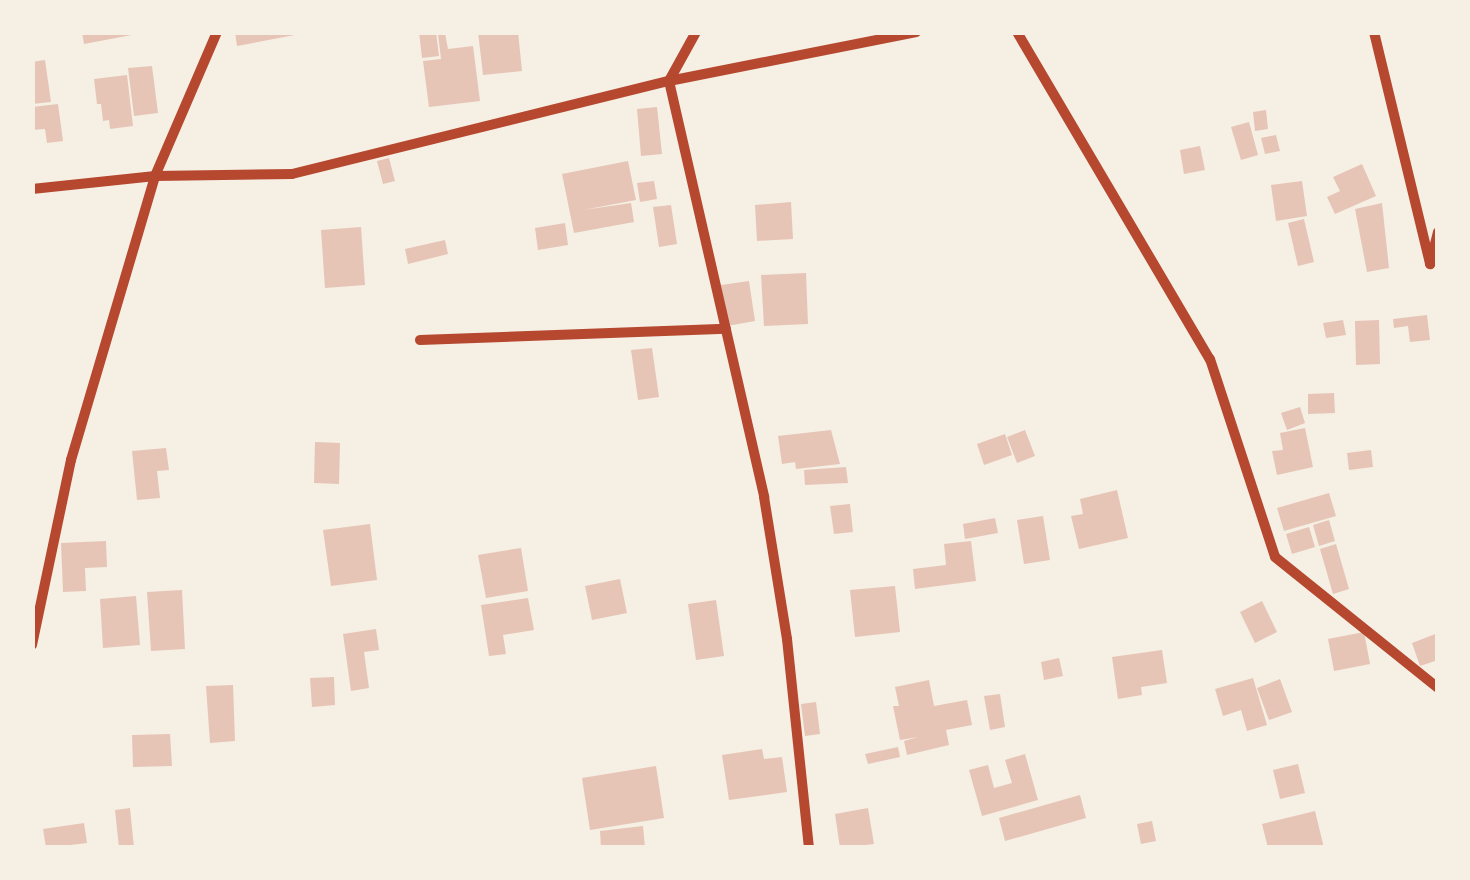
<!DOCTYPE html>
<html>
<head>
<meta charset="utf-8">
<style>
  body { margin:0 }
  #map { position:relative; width:1470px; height:880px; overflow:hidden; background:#f6efe4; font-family:"Noto Serif",serif }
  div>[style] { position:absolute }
  .building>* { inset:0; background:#e6c5b7 }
  .minor>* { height:10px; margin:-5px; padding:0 5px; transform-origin:5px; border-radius:5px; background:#b5482f }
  span { translate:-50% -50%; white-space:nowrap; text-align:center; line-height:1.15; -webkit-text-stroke:9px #f6efe4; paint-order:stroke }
  .frame { position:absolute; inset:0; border:35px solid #f6efe4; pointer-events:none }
</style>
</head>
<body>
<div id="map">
  <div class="building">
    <div style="clip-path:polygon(82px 32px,136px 32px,137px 34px,84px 44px)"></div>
    <div style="clip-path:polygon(235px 32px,300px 32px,300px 34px,237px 46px)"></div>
    <div style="clip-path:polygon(419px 32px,436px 32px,439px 56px,422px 58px)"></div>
    <div style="clip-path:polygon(478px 32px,518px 32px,522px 71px,483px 75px)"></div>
    <div style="clip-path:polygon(445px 33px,448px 49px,473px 46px,480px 101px,429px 107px,423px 61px,441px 59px,438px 34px)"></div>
    <div style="clip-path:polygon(45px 60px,51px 102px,32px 104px,32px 62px)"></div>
    <div style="clip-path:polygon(152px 66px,158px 113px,134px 116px,128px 68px)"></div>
    <div style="clip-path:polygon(127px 75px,133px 126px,110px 129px,109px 120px,103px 121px,101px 104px,97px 104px,94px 79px)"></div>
    <div style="clip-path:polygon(58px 104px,63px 141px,47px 143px,45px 129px,32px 130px,32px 107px)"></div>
    <div style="clip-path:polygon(657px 107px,662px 154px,641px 156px,637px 109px)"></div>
    <div style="clip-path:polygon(1266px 110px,1268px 129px,1255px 131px,1253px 112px)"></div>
    <div style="clip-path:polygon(1249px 122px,1258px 155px,1241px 160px,1231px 127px)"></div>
    <div style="clip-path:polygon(1276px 135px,1280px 151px,1265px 154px,1261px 138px)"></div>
    <div style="clip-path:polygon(1200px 146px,1205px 170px,1184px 174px,1180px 150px)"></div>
    <div style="clip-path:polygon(389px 158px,395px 181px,383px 184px,377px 161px)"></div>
    <div style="clip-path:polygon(628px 161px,636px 200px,583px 210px,631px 203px,634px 222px,574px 233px,562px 174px)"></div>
    <div style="clip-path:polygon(1362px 164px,1376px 196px,1335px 214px,1327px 197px,1340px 191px,1333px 177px)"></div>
    <div style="clip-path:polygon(654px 181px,657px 199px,640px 202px,637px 183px)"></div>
    <div style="clip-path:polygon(1302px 181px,1307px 216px,1276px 221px,1271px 185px)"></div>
    <div style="clip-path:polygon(791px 202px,793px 239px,757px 241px,755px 205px)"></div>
    <div style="clip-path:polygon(1382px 203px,1389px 268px,1367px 272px,1355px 209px)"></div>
    <div style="clip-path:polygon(671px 205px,677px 244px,659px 247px,653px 207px)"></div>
    <div style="clip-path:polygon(1304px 219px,1314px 262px,1298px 266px,1288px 223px)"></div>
    <div style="clip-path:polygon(565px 223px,568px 245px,538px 250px,535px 228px)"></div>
    <div style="clip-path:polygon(361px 227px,365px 285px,325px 288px,321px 230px)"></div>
    <div style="clip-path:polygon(445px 240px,448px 254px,408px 264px,405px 249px)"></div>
    <div style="clip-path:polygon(806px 273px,808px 324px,764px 326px,761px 275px)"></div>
    <div style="clip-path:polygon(749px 281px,755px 321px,727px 326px,721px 285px)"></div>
    <div style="clip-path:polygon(1427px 315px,1430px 340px,1410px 342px,1408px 326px,1394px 328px,1393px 319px)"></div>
    <div style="clip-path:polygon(1343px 320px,1346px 335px,1326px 338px,1323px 323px)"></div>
    <div style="clip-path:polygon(1379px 320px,1380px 364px,1356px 365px,1355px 321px)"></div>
    <div style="clip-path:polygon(652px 348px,659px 397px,638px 400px,631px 350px)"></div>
    <div style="clip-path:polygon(1334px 393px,1335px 413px,1308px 414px,1308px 394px)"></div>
    <div style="clip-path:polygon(1300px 407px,1305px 423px,1287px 430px,1281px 413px)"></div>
    <div style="clip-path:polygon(1305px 428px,1313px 467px,1277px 475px,1272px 451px,1283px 450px,1280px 433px)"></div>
    <div style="clip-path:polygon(831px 430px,840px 464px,796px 469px,795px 462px,782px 464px,778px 436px)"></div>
    <div style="clip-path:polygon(1025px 430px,1035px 456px,1017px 463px,1007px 437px)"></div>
    <div style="clip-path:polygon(1005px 434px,1012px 455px,984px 465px,977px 444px)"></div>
    <div style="clip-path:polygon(315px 442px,340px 443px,339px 484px,314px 483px)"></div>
    <div style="clip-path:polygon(166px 448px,169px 470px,157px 471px,160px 498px,137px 500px,132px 451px)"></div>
    <div style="clip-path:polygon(1371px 450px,1373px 467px,1349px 470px,1347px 453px)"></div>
    <div style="clip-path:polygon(846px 467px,848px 483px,805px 485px,804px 470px)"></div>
    <div style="clip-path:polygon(1117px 490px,1128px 538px,1079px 549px,1071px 516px,1083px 514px,1080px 499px)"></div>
    <div style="clip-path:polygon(1329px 493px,1336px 516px,1284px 531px,1277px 508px)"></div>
    <div style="clip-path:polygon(850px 504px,853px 532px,834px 534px,830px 506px)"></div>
    <div style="clip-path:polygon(1043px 516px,1050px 560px,1024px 564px,1017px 520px)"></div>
    <div style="clip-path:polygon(995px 518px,998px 533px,965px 539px,963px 524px)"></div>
    <div style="clip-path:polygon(1329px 520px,1335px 541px,1319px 546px,1313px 525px)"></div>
    <div style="clip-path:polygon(370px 524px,377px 580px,331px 586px,323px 530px)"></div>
    <div style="clip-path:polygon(1309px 527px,1315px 547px,1292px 554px,1286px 534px)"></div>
    <div style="clip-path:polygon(106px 541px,107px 567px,85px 568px,86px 591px,63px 592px,61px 543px)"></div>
    <div style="clip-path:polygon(971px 541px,976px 581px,915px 589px,913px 569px,946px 565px,944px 544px)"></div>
    <div style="clip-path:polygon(1336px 544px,1349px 589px,1333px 594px,1320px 549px)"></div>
    <div style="clip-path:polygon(521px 548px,528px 591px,486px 598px,478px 555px)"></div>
    <div style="clip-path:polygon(620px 579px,627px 613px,592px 620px,585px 586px)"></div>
    <div style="clip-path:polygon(895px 586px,900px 632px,855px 637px,850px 590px)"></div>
    <div style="clip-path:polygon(182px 590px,185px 649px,151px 651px,147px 592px)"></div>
    <div style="clip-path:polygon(136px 596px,140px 645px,103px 648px,100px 599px)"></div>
    <div style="clip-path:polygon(528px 598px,534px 630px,503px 635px,506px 654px,489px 656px,481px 605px)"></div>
    <div style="clip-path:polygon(716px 600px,724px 656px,696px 660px,688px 604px)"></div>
    <div style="clip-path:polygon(1262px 601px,1277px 632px,1255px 643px,1240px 612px)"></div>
    <div style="clip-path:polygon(376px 629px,379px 650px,364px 652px,369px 688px,351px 691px,343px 634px)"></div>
    <div style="clip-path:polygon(1364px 632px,1370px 664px,1334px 671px,1328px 639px)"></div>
    <div style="clip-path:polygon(1438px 633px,1438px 660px,1420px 666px,1412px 643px)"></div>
    <div style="clip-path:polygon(1162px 650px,1167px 683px,1141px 687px,1142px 695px,1118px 699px,1112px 657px)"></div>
    <div style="clip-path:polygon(1059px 658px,1063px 676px,1044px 680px,1041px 662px)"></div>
    <div style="clip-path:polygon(334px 677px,335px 705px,312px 707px,310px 678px)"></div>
    <div style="clip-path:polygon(1253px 678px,1267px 725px,1247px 731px,1241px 710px,1223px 716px,1215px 689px)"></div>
    <div style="clip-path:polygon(1280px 679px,1292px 712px,1269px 720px,1257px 688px)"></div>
    <div style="clip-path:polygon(929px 680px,934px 706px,967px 700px,972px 725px,946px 730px,949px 745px,907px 755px,904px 741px,918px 737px,900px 740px,893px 706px,899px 706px,895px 687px)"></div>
    <div style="clip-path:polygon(233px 685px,235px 741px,210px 743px,206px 686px)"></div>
    <div style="clip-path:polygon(1000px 694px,1005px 727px,990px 730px,984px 696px)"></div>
    <div style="clip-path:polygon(816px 702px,820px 734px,805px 736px,801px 704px)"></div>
    <div style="clip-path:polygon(170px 734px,172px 766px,133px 767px,132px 735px)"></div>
    <div style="clip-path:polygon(898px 747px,900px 757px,868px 764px,865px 754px)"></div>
    <div style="clip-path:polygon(762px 749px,764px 759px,782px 757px,787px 792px,729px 800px,722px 755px)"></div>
    <div style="clip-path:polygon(1025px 754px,1038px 800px,982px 816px,969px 770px,988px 765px,994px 788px,1012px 783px,1005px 760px)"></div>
    <div style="clip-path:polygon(1298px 764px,1305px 793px,1280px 799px,1273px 770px)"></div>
    <div style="clip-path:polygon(656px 766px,664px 818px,590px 830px,582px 778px)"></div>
    <div style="clip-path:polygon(1080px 795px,1086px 818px,1005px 841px,999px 818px)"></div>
    <div style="clip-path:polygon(130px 808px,134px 848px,119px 848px,115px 810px)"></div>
    <div style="clip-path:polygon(868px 808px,874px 844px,840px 848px,835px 814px)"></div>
    <div style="clip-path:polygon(1315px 811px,1324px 848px,1268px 848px,1262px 824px)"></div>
    <div style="clip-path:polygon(1152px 821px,1156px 841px,1141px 844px,1137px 824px)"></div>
    <div style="clip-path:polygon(84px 823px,87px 843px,46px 848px,43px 829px)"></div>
    <div style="clip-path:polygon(643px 826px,645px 848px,601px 848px,600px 831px)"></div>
  </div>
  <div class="minor">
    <div style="left:696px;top:32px;width:56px;rotate:118.9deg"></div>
    <div style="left:669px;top:81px;width:427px;rotate:77.1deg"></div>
    <div style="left:764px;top:497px;width:144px;rotate:80.8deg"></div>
    <div style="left:787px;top:639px;width:210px;rotate:84deg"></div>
    <div style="left:1017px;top:32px;width:380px;rotate:59.5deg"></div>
    <div style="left:1210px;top:359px;width:208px;rotate:71.8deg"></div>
    <div style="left:1275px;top:557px;width:209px;rotate:38.8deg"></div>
    <div style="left:1374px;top:32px;width:239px;rotate:76.4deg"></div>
    <div style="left:1430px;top:264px;width:33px;rotate:-76deg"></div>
    <div style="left:32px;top:189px;width:124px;rotate:-6deg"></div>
    <div style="left:155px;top:176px;width:137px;rotate:-0.8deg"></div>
    <div style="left:292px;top:174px;width:388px;rotate:-13.9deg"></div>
    <div style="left:669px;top:81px;width:252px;rotate:-11.2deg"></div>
    <div style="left:420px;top:340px;width:306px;rotate:-2.1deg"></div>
    <div style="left:32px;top:645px;width:189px;rotate:-78.1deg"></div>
    <div style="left:71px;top:460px;width:296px;rotate:-73.5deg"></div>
    <div style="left:155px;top:176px;width:157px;rotate:-66.7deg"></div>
  </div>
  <div class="frame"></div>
</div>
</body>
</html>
